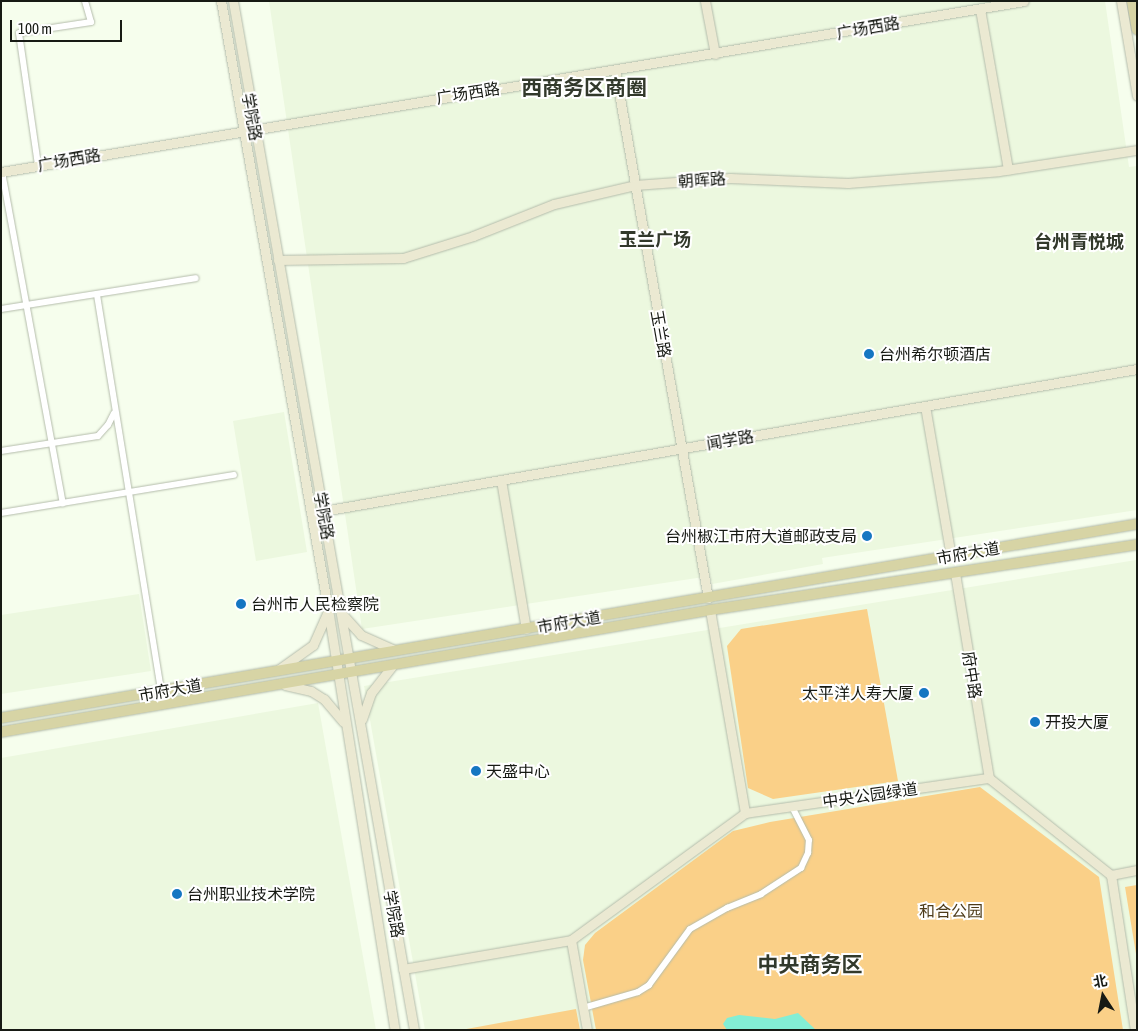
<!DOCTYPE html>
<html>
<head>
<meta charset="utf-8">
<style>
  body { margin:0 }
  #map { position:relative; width:1138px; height:1031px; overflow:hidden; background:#f6feed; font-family:"Asap Condensed","Noto Sans SC",sans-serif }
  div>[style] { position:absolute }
  .built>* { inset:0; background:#ecf8df }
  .green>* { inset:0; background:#fad088 }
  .water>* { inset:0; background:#83eed5 }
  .roads { filter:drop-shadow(0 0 1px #b4bcab) drop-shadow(0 0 1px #b4bcab) }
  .street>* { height:6px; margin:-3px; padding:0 3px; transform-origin:3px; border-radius:3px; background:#fff }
  .secondary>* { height:9px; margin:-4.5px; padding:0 4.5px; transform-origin:4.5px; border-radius:4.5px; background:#ebe9d2 }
  .primary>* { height:10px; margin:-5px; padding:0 5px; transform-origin:5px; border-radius:5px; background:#d7d4a5 }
  .dots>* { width:14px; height:14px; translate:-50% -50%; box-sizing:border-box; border:2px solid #fff; border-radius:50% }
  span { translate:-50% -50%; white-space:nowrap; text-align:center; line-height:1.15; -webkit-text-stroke:4px #fff; paint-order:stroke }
  .street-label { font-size:16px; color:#171a14 }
  .poi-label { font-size:16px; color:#171a14 }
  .left { translate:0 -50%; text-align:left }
  .right { translate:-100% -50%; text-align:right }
  .park-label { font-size:16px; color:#4e3c1b }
  .neighbourhood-label { font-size:18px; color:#32392b; font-weight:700 }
  .district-label { font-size:21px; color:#32392b; font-weight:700 }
  .frame { position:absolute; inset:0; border:2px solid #171a14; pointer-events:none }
  .north { position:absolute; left:1078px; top:971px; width:50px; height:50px; -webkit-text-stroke:4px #fff; paint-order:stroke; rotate:349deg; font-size:14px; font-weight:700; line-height:20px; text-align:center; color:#171a14 }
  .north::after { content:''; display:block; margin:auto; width:18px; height:22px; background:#171a14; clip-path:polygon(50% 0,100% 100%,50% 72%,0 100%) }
  .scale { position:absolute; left:10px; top:20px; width:112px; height:22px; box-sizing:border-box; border:2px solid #171a14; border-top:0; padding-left:6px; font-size:15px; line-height:18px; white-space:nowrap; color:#171a14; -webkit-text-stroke:4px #fff; paint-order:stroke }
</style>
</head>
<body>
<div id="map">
  <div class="built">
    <div style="clip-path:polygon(269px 1px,1105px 1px,1129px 167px,1137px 166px,1137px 510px,822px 558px,823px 564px,712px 584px,710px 576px,362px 629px)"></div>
    <div style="clip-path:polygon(284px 412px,307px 552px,256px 561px,233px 421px)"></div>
    <div style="clip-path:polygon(1136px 560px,1137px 1030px,425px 1030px,364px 686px)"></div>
    <div style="clip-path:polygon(139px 594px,151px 671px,1px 694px,1px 615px)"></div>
    <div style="clip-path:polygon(318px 703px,376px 1030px,1px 1030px,1px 758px)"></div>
  </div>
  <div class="green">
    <div style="clip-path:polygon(867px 609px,898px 781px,773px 799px,748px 788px,727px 646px,741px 629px)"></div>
    <div style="clip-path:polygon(980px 787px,1099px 877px,1123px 1030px,596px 1030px,583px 960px,585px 945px,595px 933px,733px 831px,770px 822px)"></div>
    <div style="clip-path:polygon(1137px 885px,1137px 960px,1125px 887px)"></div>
    <div style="clip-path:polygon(576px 1009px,580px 1030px,461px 1030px)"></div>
  </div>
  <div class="water">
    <div style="clip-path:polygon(798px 1013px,816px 1030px,727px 1030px,723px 1024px,727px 1018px,739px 1015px,775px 1019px)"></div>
  </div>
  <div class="roads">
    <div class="street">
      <div style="left:38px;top:165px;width:133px;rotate:-98.2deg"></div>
      <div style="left:19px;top:33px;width:73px;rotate:-8.7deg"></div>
      <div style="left:91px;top:22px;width:22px;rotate:-106deg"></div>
      <div style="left:2px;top:172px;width:337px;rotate:79.6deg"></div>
      <div style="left:97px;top:295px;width:401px;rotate:80.8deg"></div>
      <div style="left:1px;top:309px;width:197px;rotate:-9deg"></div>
      <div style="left:1px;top:451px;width:98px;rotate:-8.8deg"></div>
      <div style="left:98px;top:436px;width:15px;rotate:-48deg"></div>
      <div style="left:108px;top:425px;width:13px;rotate:-63deg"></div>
      <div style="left:1px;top:513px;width:236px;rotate:-9.3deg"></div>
      <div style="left:583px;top:1008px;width:57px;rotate:-16.2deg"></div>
      <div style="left:638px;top:992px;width:13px;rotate:-32deg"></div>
      <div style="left:649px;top:985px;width:69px;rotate:-53.8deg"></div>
      <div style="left:690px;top:929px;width:43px;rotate:-29.6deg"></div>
      <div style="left:727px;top:908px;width:37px;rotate:-22deg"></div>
      <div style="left:761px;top:894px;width:48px;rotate:-33deg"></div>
      <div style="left:801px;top:868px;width:17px;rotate:-65deg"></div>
      <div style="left:808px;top:853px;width:13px;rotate:-86deg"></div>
      <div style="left:809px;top:840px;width:37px;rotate:-117deg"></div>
    </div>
    <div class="secondary">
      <div style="left:221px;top:1px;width:617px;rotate:80.02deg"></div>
      <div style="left:328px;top:609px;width:426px;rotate:81deg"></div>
      <div style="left:233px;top:1px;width:1045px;rotate:80.02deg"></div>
      <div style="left:705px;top:1px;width:54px;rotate:79.3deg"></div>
      <div style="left:1121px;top:1px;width:96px;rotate:80.4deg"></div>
      <div style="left:980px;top:9px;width:163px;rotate:80.1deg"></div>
      <div style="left:615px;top:70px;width:536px;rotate:80.01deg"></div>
      <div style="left:1px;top:172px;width:1037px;rotate:-9.49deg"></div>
      <div style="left:278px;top:260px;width:125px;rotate:-0.9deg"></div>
      <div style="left:403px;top:258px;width:73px;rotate:-17.4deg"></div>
      <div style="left:473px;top:236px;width:87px;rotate:-21.6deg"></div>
      <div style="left:554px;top:204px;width:83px;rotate:-13.2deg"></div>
      <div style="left:635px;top:185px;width:95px;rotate:-4.2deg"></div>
      <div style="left:730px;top:178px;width:118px;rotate:2.4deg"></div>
      <div style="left:848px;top:183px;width:151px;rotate:-4.5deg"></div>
      <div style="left:999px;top:171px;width:140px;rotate:-8.7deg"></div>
      <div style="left:925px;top:406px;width:152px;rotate:80.2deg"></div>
      <div style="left:501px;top:480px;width:151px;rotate:80.5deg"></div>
      <div style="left:323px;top:511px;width:826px;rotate:-9.9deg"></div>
      <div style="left:955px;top:573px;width:208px;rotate:80.6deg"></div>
      <div style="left:710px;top:610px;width:206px;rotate:80.2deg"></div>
      <div style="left:343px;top:615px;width:27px;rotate:48deg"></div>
      <div style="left:361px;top:635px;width:37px;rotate:24deg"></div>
      <div style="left:278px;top:670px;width:43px;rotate:-35.5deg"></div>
      <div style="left:313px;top:645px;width:34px;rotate:-66deg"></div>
      <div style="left:285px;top:685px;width:27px;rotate:13deg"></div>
      <div style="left:311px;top:691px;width:15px;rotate:32deg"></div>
      <div style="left:324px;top:699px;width:30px;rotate:50deg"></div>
      <div style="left:362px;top:719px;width:28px;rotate:-71deg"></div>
      <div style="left:371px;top:693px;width:33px;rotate:-52deg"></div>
      <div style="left:1111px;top:875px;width:26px;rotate:-11deg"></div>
      <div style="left:403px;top:969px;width:170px;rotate:-9.8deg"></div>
      <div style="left:587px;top:1030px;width:91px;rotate:-100.1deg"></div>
      <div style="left:571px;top:940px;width:215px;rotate:-36.1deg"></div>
      <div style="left:745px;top:813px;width:246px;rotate:-8.2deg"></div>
      <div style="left:989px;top:778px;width:156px;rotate:38.5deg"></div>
      <div style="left:1111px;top:875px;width:157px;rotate:81.2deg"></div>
    </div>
    <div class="primary">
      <div style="left:1132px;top:1px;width:29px;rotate:80deg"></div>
      <div style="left:1px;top:718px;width:1152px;rotate:-9.69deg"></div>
      <div style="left:1px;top:732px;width:719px;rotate:-9.76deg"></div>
      <div style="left:710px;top:610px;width:432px;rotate:-8.7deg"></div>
    </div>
  </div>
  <div class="dots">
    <div style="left:869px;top:354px;background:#1576c2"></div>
    <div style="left:867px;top:536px;background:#1576c2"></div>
    <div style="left:241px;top:604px;background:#1576c2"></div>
    <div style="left:924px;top:693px;background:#1576c2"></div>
    <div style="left:1035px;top:722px;background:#1576c2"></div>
    <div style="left:476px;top:771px;background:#1576c2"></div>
    <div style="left:177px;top:894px;background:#1576c2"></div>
  </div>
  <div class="street-label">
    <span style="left:868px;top:28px;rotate:-10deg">广场西路</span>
    <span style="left:468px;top:93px;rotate:-9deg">广场西路</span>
    <span style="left:252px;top:117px;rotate:80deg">学院路</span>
    <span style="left:69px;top:160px;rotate:-10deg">广场西路</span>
    <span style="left:702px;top:180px;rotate:-4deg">朝晖路</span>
    <span style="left:661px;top:334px;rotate:80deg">玉兰路</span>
    <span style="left:730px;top:440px;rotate:-10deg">闻学路</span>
    <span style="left:324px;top:516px;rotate:80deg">学院路</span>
    <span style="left:968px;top:553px;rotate:-10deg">市府大道</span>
    <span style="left:569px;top:622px;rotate:-10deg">市府大道</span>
    <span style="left:972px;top:675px;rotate:81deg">府中路</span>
    <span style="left:170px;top:690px;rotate:-10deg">市府大道</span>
    <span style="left:870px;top:795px;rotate:-8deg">中央公园绿道</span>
    <span style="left:394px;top:914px;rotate:80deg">学院路</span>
  </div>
  <div class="poi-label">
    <span class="left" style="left:879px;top:354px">台州希尔顿酒店</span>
    <span class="right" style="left:857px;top:536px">台州椒江市府大道邮政支局</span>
    <span class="left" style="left:251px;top:604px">台州市人民检察院</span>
    <span class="right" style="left:914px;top:693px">太平洋人寿大厦</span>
    <span class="left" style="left:1045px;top:722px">开投大厦</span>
    <span class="left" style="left:486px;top:771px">天盛中心</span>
    <span class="left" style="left:187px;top:894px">台州职业技术学院</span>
  </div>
  <div class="park-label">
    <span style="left:951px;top:911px">和合公园</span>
  </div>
  <div class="neighbourhood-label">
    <span style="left:655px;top:240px">玉兰广场</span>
    <span style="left:1079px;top:242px">台州青悦城</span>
  </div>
  <div class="district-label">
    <span style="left:584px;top:87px">西商务区商圈</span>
    <span style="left:810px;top:964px">中央商务区</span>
  </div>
  <div class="frame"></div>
  <div class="north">北</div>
  <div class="scale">100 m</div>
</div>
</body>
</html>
